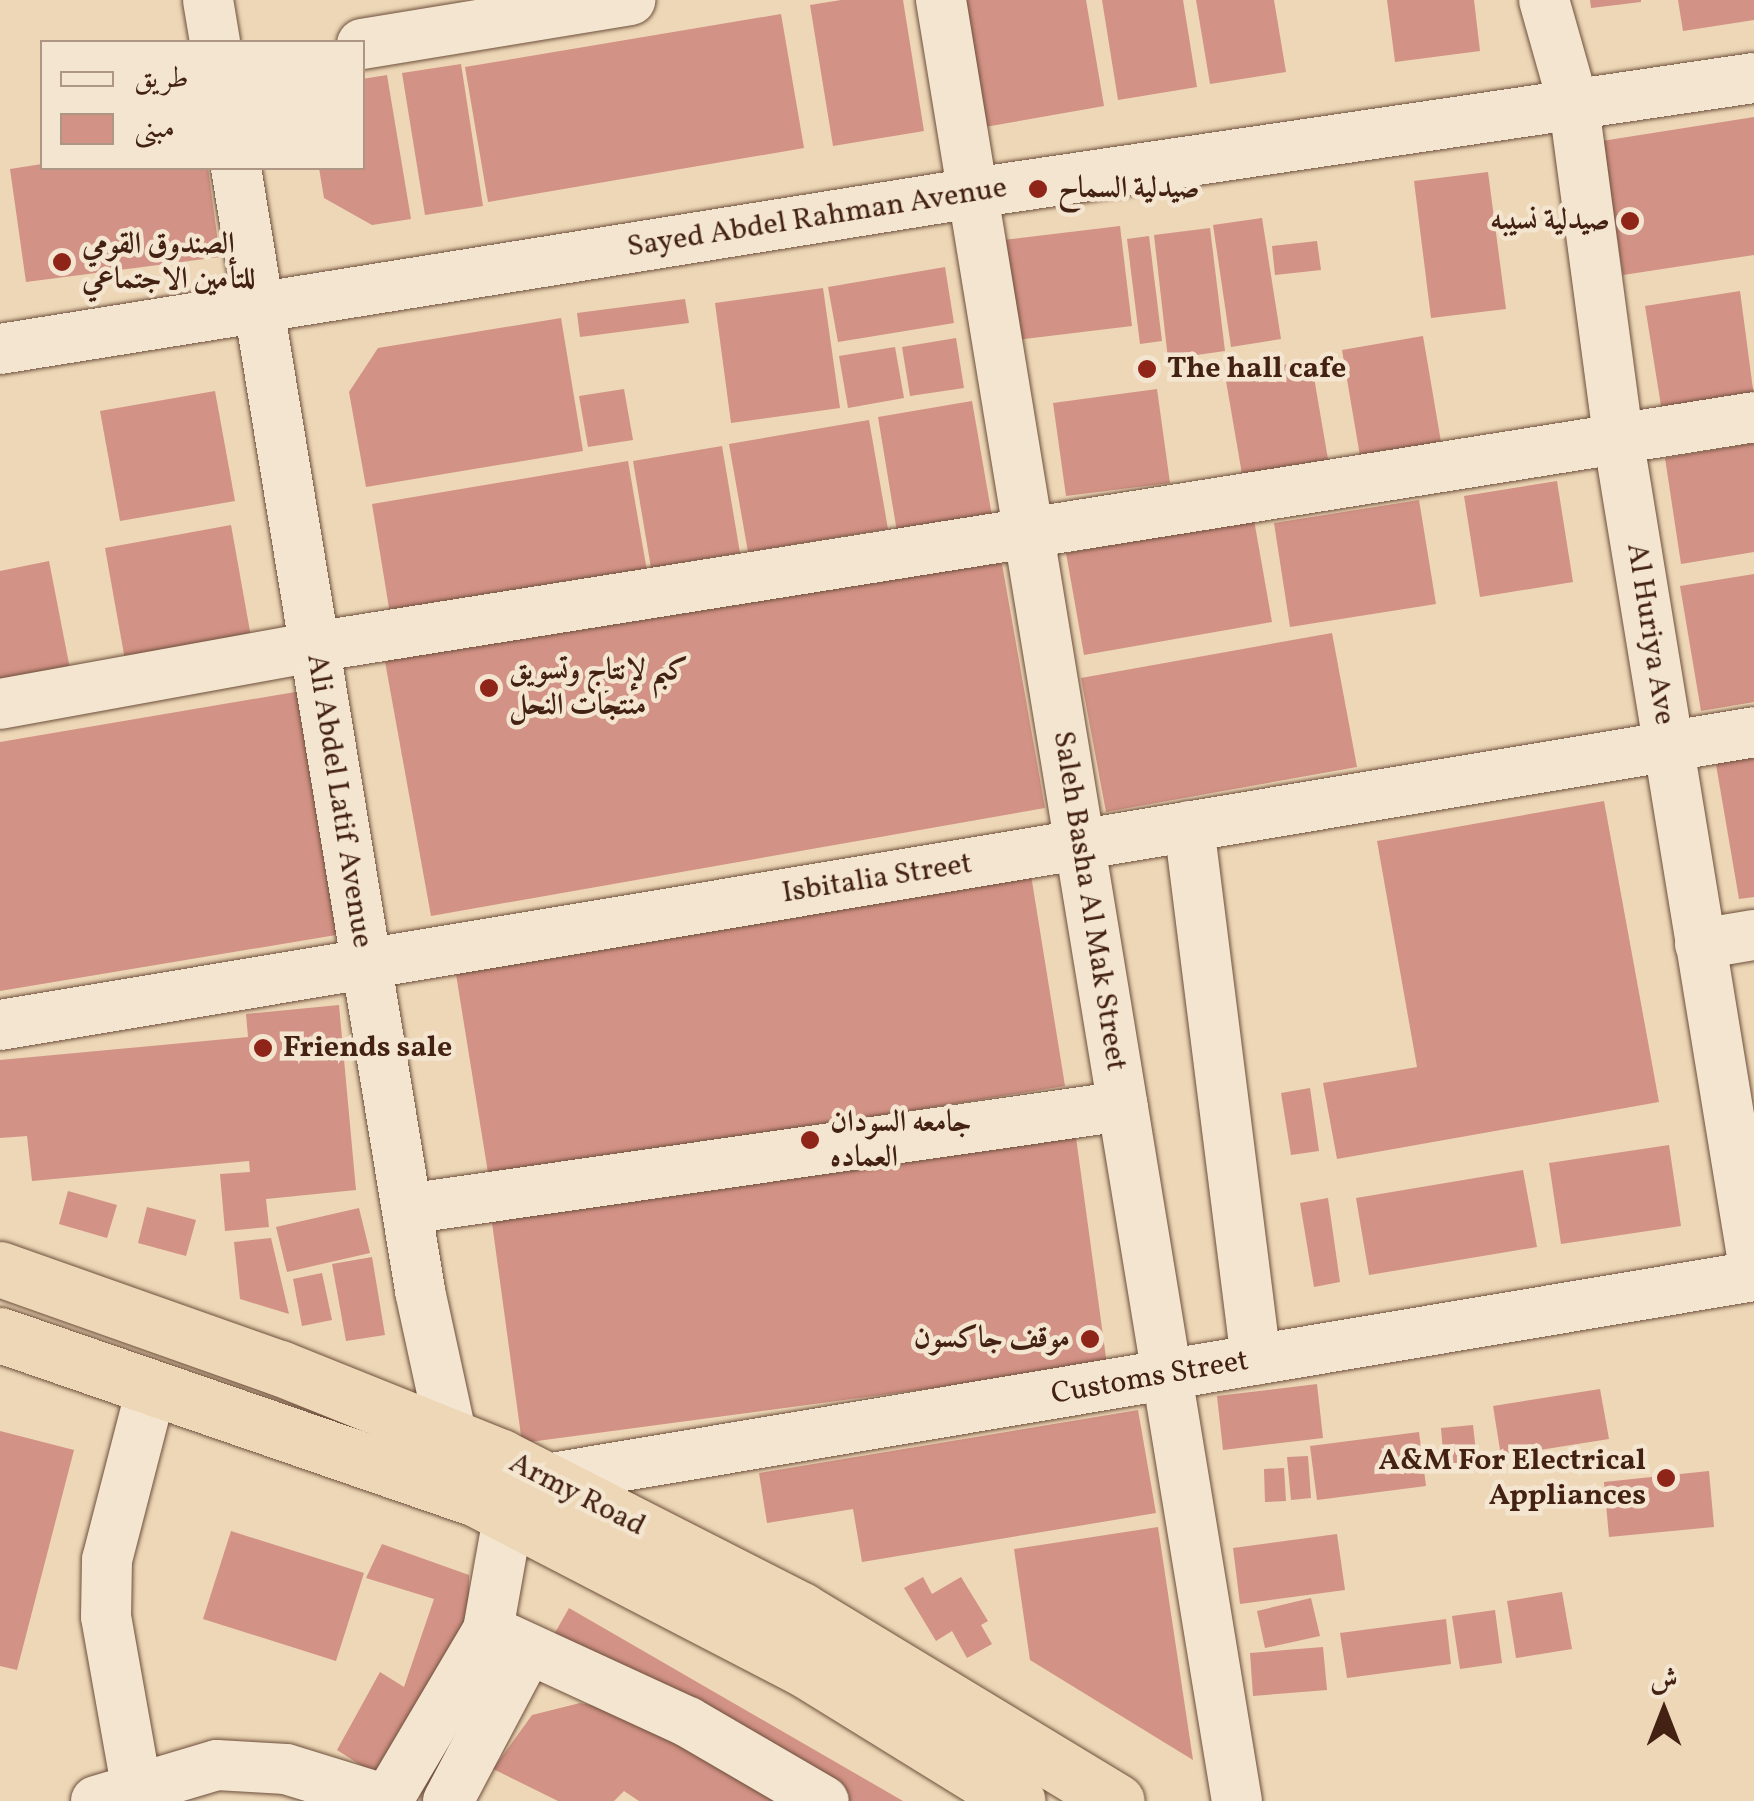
<!DOCTYPE html>
<html>
<head>
<meta charset="utf-8">
<style>
  body { margin:0 }
  #map { position:relative; width:1754px; height:1801px; overflow:hidden; background:#edd7b6; font-family:Vollkorn,Amiri,serif }
  div>[style] { position:absolute }
  .building>* { inset:0; background:#d29285 }
  .roads { filter:drop-shadow(0 0 2px #6e4f3c) drop-shadow(0 0 2px #6e4f3c) }
  .minor>* { height:50px; margin:-25px; padding:0 25px; transform-origin:25px; border-radius:25px; background:#f3e5d0 }
  .highway>* { height:55px; margin:-27.5px; padding:0 27.5px; transform-origin:27.5px; border-radius:27.5px; background:#edd7b6 }
  .dots>* { width:28px; height:28px; translate:-50% -50%; box-sizing:border-box; border:5px solid #f3e5d0; border-radius:50% }
  span { translate:-50% -50%; white-space:nowrap; text-align:center; line-height:1.15; -webkit-text-stroke:9px #f3e5d0; paint-order:stroke }
  .poi-label { font-size:30px; color:#442213; font-weight:700 }
  .left { translate:0 -50%; text-align:left }
  .right { translate:-100% -50%; text-align:right }
  .street-label { font-size:30px; color:#442213 }
  .legend { position:absolute; left:40px; top:40px; width:325px; height:130px; box-sizing:border-box; background:#f3e5d0; border:2px solid #ad9784; margin:0; padding:12px 18px; list-style:none; font-size:30px; color:#442213 }
  .legend li { display:flex; align-items:center; gap:20px; height:50px }
  .legend b { width:50px; border:2px solid #ad9784 }
  .north { position:absolute; left:1614px; top:1661px; width:100px; height:100px; -webkit-text-stroke:8px #f3e5d0; paint-order:stroke; rotate:0deg; font-size:28px; font-weight:700; line-height:40px; text-align:center; color:#442213 }
  .north::after { content:''; display:block; margin:auto; width:35px; height:45px; background:#442213; clip-path:polygon(50% 0,100% 100%,50% 72%,0 100%) }
</style>
</head>
<body>
<div id="map">
  <div class="building">
    <div style="clip-path:polygon(841px 0,903px 0,924px 131px,833px 146px,810px 5px)"></div>
    <div style="clip-path:polygon(962px 0,1086px 0,1104px 106px,985px 127px)"></div>
    <div style="clip-path:polygon(1102px 0,1183px 0,1197px 87px,1118px 100px)"></div>
    <div style="clip-path:polygon(1196px 0,1274px 0,1286px 72px,1210px 84px)"></div>
    <div style="clip-path:polygon(1387px 0,1474px 0,1480px 51px,1395px 62px)"></div>
    <div style="clip-path:polygon(1590px 0,1641px 0,1641px 2px,1591px 8px)"></div>
    <div style="clip-path:polygon(1678px 0,1754px 0,1754px 20px,1683px 31px)"></div>
    <div style="clip-path:polygon(781px 14px,804px 148px,488px 202px,465px 67px)"></div>
    <div style="clip-path:polygon(461px 64px,483px 206px,425px 215px,402px 73px)"></div>
    <div style="clip-path:polygon(387px 75px,411px 219px,372px 225px,324px 198px,319px 168px,362px 168px,362px 79px)"></div>
    <div style="clip-path:polygon(1754px 117px,1754px 255px,1623px 275px,1602px 141px)"></div>
    <div style="clip-path:polygon(42px 164px,208px 168px,220px 257px,26px 282px,10px 169px)"></div>
    <div style="clip-path:polygon(1488px 172px,1506px 309px,1431px 318px,1414px 181px)"></div>
    <div style="clip-path:polygon(1262px 218px,1281px 339px,1231px 347px,1213px 225px)"></div>
    <div style="clip-path:polygon(1120px 226px,1132px 326px,1016px 340px,1003px 240px)"></div>
    <div style="clip-path:polygon(1210px 228px,1225px 351px,1168px 359px,1154px 235px)"></div>
    <div style="clip-path:polygon(1149px 236px,1162px 341px,1140px 344px,1127px 239px)"></div>
    <div style="clip-path:polygon(1317px 241px,1321px 270px,1275px 275px,1272px 246px)"></div>
    <div style="clip-path:polygon(945px 267px,954px 323px,838px 342px,828px 287px)"></div>
    <div style="clip-path:polygon(823px 288px,840px 408px,731px 423px,715px 303px)"></div>
    <div style="clip-path:polygon(1740px 291px,1754px 397px,1662px 412px,1645px 306px)"></div>
    <div style="clip-path:polygon(685px 299px,689px 323px,580px 337px,577px 313px)"></div>
    <div style="clip-path:polygon(561px 318px,583px 451px,366px 487px,349px 392px,378px 348px)"></div>
    <div style="clip-path:polygon(1423px 336px,1441px 442px,1360px 456px,1342px 350px)"></div>
    <div style="clip-path:polygon(956px 338px,964px 388px,910px 396px,902px 347px)"></div>
    <div style="clip-path:polygon(895px 347px,904px 398px,848px 408px,839px 356px)"></div>
    <div style="clip-path:polygon(1311px 360px,1329px 465px,1243px 480px,1225px 375px)"></div>
    <div style="clip-path:polygon(624px 389px,633px 440px,588px 447px,579px 396px)"></div>
    <div style="clip-path:polygon(1157px 389px,1170px 483px,1066px 496px,1053px 403px)"></div>
    <div style="clip-path:polygon(215px 391px,235px 501px,120px 521px,100px 411px)"></div>
    <div style="clip-path:polygon(972px 401px,992px 516px,897px 532px,878px 417px)"></div>
    <div style="clip-path:polygon(869px 420px,888px 529px,748px 552px,729px 444px)"></div>
    <div style="clip-path:polygon(1754px 443px,1754px 552px,1681px 564px,1665px 458px)"></div>
    <div style="clip-path:polygon(722px 446px,740px 553px,651px 568px,633px 461px)"></div>
    <div style="clip-path:polygon(628px 461px,647px 571px,390px 614px,372px 504px)"></div>
    <div style="clip-path:polygon(1557px 481px,1573px 582px,1480px 597px,1464px 496px)"></div>
    <div style="clip-path:polygon(1419px 500px,1436px 604px,1290px 627px,1274px 523px)"></div>
    <div style="clip-path:polygon(1254px 520px,1272px 622px,1084px 655px,1066px 553px)"></div>
    <div style="clip-path:polygon(231px 525px,251px 637px,125px 660px,105px 548px)"></div>
    <div style="clip-path:polygon(999px 547px,1045px 808px,431px 916px,384px 656px)"></div>
    <div style="clip-path:polygon(49px 561px,70px 669px,0 682px,0 571px)"></div>
    <div style="clip-path:polygon(1754px 574px,1754px 702px,1701px 711px,1680px 586px)"></div>
    <div style="clip-path:polygon(1332px 633px,1357px 767px,1106px 812px,1081px 678px)"></div>
    <div style="clip-path:polygon(301px 691px,342px 934px,0 991px,0 742px)"></div>
    <div style="clip-path:polygon(1754px 740px,1754px 897px,1739px 899px,1713px 747px)"></div>
    <div style="clip-path:polygon(1604px 801px,1659px 1102px,1337px 1159px,1323px 1083px,1417px 1067px,1377px 841px)"></div>
    <div style="clip-path:polygon(1031px 875px,1065px 1086px,489px 1179px,455px 968px)"></div>
    <div style="clip-path:polygon(339px 1005px,356px 1190px,266px 1199px,269px 1227px,225px 1231px,220px 1174px,250px 1172px,249px 1161px,32px 1181px,27px 1136px,0 1138px,0 1060px,248px 1037px,246px 1014px)"></div>
    <div style="clip-path:polygon(1310px 1088px,1319px 1151px,1291px 1155px,1281px 1093px)"></div>
    <div style="clip-path:polygon(1075px 1130px,1107px 1365px,522px 1443px,490px 1208px)"></div>
    <div style="clip-path:polygon(1669px 1145px,1681px 1226px,1561px 1244px,1549px 1163px)"></div>
    <div style="clip-path:polygon(1523px 1170px,1537px 1247px,1369px 1275px,1356px 1198px)"></div>
    <div style="clip-path:polygon(68px 1191px,117px 1205px,107px 1238px,59px 1224px)"></div>
    <div style="clip-path:polygon(1328px 1198px,1340px 1282px,1314px 1287px,1300px 1203px)"></div>
    <div style="clip-path:polygon(147px 1207px,196px 1220px,186px 1256px,138px 1243px)"></div>
    <div style="clip-path:polygon(359px 1208px,370px 1253px,287px 1272px,276px 1227px)"></div>
    <div style="clip-path:polygon(271px 1238px,289px 1314px,240px 1299px,234px 1242px)"></div>
    <div style="clip-path:polygon(372px 1257px,385px 1335px,346px 1341px,332px 1264px)"></div>
    <div style="clip-path:polygon(322px 1273px,332px 1320px,302px 1326px,293px 1279px)"></div>
    <div style="clip-path:polygon(1317px 1384px,1323px 1438px,1223px 1450px,1217px 1396px)"></div>
    <div style="clip-path:polygon(1600px 1389px,1609px 1439px,1501px 1456px,1493px 1406px)"></div>
    <div style="clip-path:polygon(1138px 1410px,1156px 1513px,862px 1562px,853px 1509px,767px 1523px,759px 1473px)"></div>
    <div style="clip-path:polygon(1473px 1425px,1477px 1461px,1444px 1464px,1441px 1428px)"></div>
    <div style="clip-path:polygon(0 1431px,74px 1450px,17px 1670px,0 1666px)"></div>
    <div style="clip-path:polygon(1419px 1432px,1426px 1486px,1317px 1500px,1310px 1446px)"></div>
    <div style="clip-path:polygon(1308px 1456px,1311px 1498px,1291px 1500px,1287px 1457px)"></div>
    <div style="clip-path:polygon(1284px 1468px,1286px 1501px,1265px 1502px,1264px 1469px)"></div>
    <div style="clip-path:polygon(1709px 1471px,1714px 1527px,1609px 1537px,1604px 1482px)"></div>
    <div style="clip-path:polygon(1158px 1527px,1193px 1760px,1030px 1660px,1014px 1549px)"></div>
    <div style="clip-path:polygon(231px 1531px,364px 1573px,336px 1661px,203px 1619px)"></div>
    <div style="clip-path:polygon(1337px 1534px,1345px 1590px,1240px 1604px,1233px 1548px)"></div>
    <div style="clip-path:polygon(382px 1544px,469px 1575px,469px 1628px,379px 1777px,337px 1750px,380px 1672px,404px 1687px,434px 1599px,366px 1578px)"></div>
    <div style="clip-path:polygon(923px 1577px,932px 1594px,961px 1577px,988px 1621px,981px 1625px,992px 1644px,967px 1658px,952px 1631px,936px 1641px,904px 1588px)"></div>
    <div style="clip-path:polygon(1562px 1592px,1572px 1649px,1516px 1658px,1507px 1601px)"></div>
    <div style="clip-path:polygon(1311px 1598px,1320px 1636px,1265px 1648px,1257px 1611px)"></div>
    <div style="clip-path:polygon(569px 1608px,903px 1801px,834px 1801px,552px 1638px)"></div>
    <div style="clip-path:polygon(1495px 1610px,1502px 1663px,1460px 1669px,1452px 1616px)"></div>
    <div style="clip-path:polygon(1446px 1619px,1451px 1664px,1347px 1678px,1340px 1633px)"></div>
    <div style="clip-path:polygon(1323px 1647px,1327px 1690px,1253px 1696px,1250px 1653px)"></div>
    <div style="clip-path:polygon(580px 1703px,629px 1712px,776px 1801px,639px 1801px,624px 1791px,614px 1801px,558px 1801px,493px 1769px,532px 1715px)"></div>
  </div>
  <div class="roads">
    <div class="minor">
      <div style="left:208px;top:0;width:43px;rotate:80.5deg"></div>
      <div style="left:941px;top:0;width:1825px;rotate:80.67deg"></div>
      <div style="left:1544px;top:0;width:110px;rotate:74.2deg"></div>
      <div style="left:1574px;top:106px;width:340px;rotate:82.4deg"></div>
      <div style="left:1619px;top:443px;width:836px;rotate:80.71deg"></div>
      <div style="left:362px;top:44px;width:272px;rotate:-9.3deg"></div>
      <div style="left:236px;top:168px;width:1138px;rotate:80.69deg"></div>
      <div style="left:420px;top:1291px;width:145px;rotate:77.7deg"></div>
      <div style="left:0;top:349px;width:985px;rotate:-9.11deg"></div>
      <div style="left:973px;top:193px;width:789px;rotate:-8.38deg"></div>
      <div style="left:0;top:704px;width:319px;rotate:-10.3deg"></div>
      <div style="left:314px;top:647px;width:1458px;rotate:-9.07deg"></div>
      <div style="left:1189px;top:826px;width:538px;rotate:82.85deg"></div>
      <div style="left:1700px;top:944px;width:55px;rotate:-9.5deg"></div>
      <div style="left:0;top:1025px;width:1778px;rotate:-9.48deg"></div>
      <div style="left:407px;top:1209px;width:723px;rotate:-8.19deg"></div>
      <div style="left:546px;top:1479px;width:1225px;rotate:-9.54deg"></div>
      <div style="left:488px;top:1630px;width:220px;rotate:24.7deg"></div>
      <div style="left:688px;top:1722px;width:157px;rotate:30.2deg"></div>
      <div style="left:136px;top:1785px;width:171px;rotate:-100.1deg"></div>
      <div style="left:106px;top:1617px;width:57px;rotate:-89deg"></div>
      <div style="left:107px;top:1560px;width:180px;rotate:-75.5deg"></div>
      <div style="left:96px;top:1801px;width:126px;rotate:-16.6deg"></div>
      <div style="left:217px;top:1765px;width:69px;rotate:3.3deg"></div>
      <div style="left:286px;top:1769px;width:106px;rotate:17.1deg"></div>
      <div style="left:387px;top:1801px;width:199px;rotate:-59.4deg"></div>
      <div style="left:488px;top:1630px;width:114px;rotate:-79.9deg"></div>
      <div style="left:448px;top:1801px;width:169px;rotate:-62.1deg"></div>
    </div>
    <div class="highway">
      <div style="left:0;top:1269px;width:297px;rotate:19.5deg"></div>
      <div style="left:280px;top:1368px;width:238px;rotate:21.9deg"></div>
      <div style="left:501px;top:1457px;width:337px;rotate:27deg"></div>
      <div style="left:801px;top:1610px;width:369px;rotate:31.2deg"></div>
      <div style="left:0;top:1335px;width:503px;rotate:19.01deg"></div>
      <div style="left:476px;top:1499px;width:369px;rotate:27.4deg"></div>
      <div style="left:804px;top:1669px;width:251px;rotate:31.7deg"></div>
    </div>
  </div>
  <div class="dots">
    <div style="left:1038px;top:189px;background:#8f2418"></div>
    <div style="left:1630px;top:221px;background:#8f2418"></div>
    <div style="left:62px;top:262px;background:#8f2418"></div>
    <div style="left:1147px;top:369px;background:#8f2418"></div>
    <div style="left:489px;top:688px;background:#8f2418"></div>
    <div style="left:263px;top:1048px;background:#8f2418"></div>
    <div style="left:810px;top:1140px;background:#8f2418"></div>
    <div style="left:1090px;top:1339px;background:#8f2418"></div>
    <div style="left:1666px;top:1478px;background:#8f2418"></div>
  </div>
  <div class="poi-label">
    <span class="left" style="left:1058px;top:189px">صيدلية السماح</span>
    <span class="right" style="left:1610px;top:221px">صيدلية نسيبه</span>
    <span class="left" style="left:82px;top:262px">الصندوق القومي<br>للتأمين الاجتماعي</span>
    <span class="left" style="left:1167px;top:369px">The hall cafe</span>
    <span class="left" style="left:509px;top:688px">كبم لإنتاج وتسويق<br>منتجات النحل</span>
    <span class="left" style="left:283px;top:1048px">Friends sale</span>
    <span class="left" style="left:830px;top:1140px">جامعه السودان<br>العماده</span>
    <span class="right" style="left:1070px;top:1339px">موقف جاكسون</span>
    <span class="right" style="left:1646px;top:1478px">A&amp;M For Electrical<br>Appliances</span>
  </div>
  <div class="street-label">
    <span style="left:817px;top:218px;rotate:-9deg">Sayed Abdel Rahman Avenue</span>
    <span style="left:1650px;top:634px;rotate:81deg">Al Huriya Ave</span>
    <span style="left:339px;top:801px;rotate:81deg">Ali Abdel Latif Avenue</span>
    <span style="left:877px;top:879px;rotate:-9deg">Isbitalia Street</span>
    <span style="left:1089px;top:901px;rotate:81deg">Saleh Basha Al Mak Street</span>
    <span style="left:1150px;top:1378px;rotate:-10deg">Customs Street</span>
    <span style="left:577px;top:1495px;rotate:27deg">Army Road</span>
  </div>
  <ul class="legend">
  <li><b style="height:12px;background:#f3e5d0"></b>طريق</li>
  <li><b style="height:28px;background:#d29285"></b>مبنى</li>
  </ul>
  <div class="north">ش</div>
</div>
</body>
</html>
